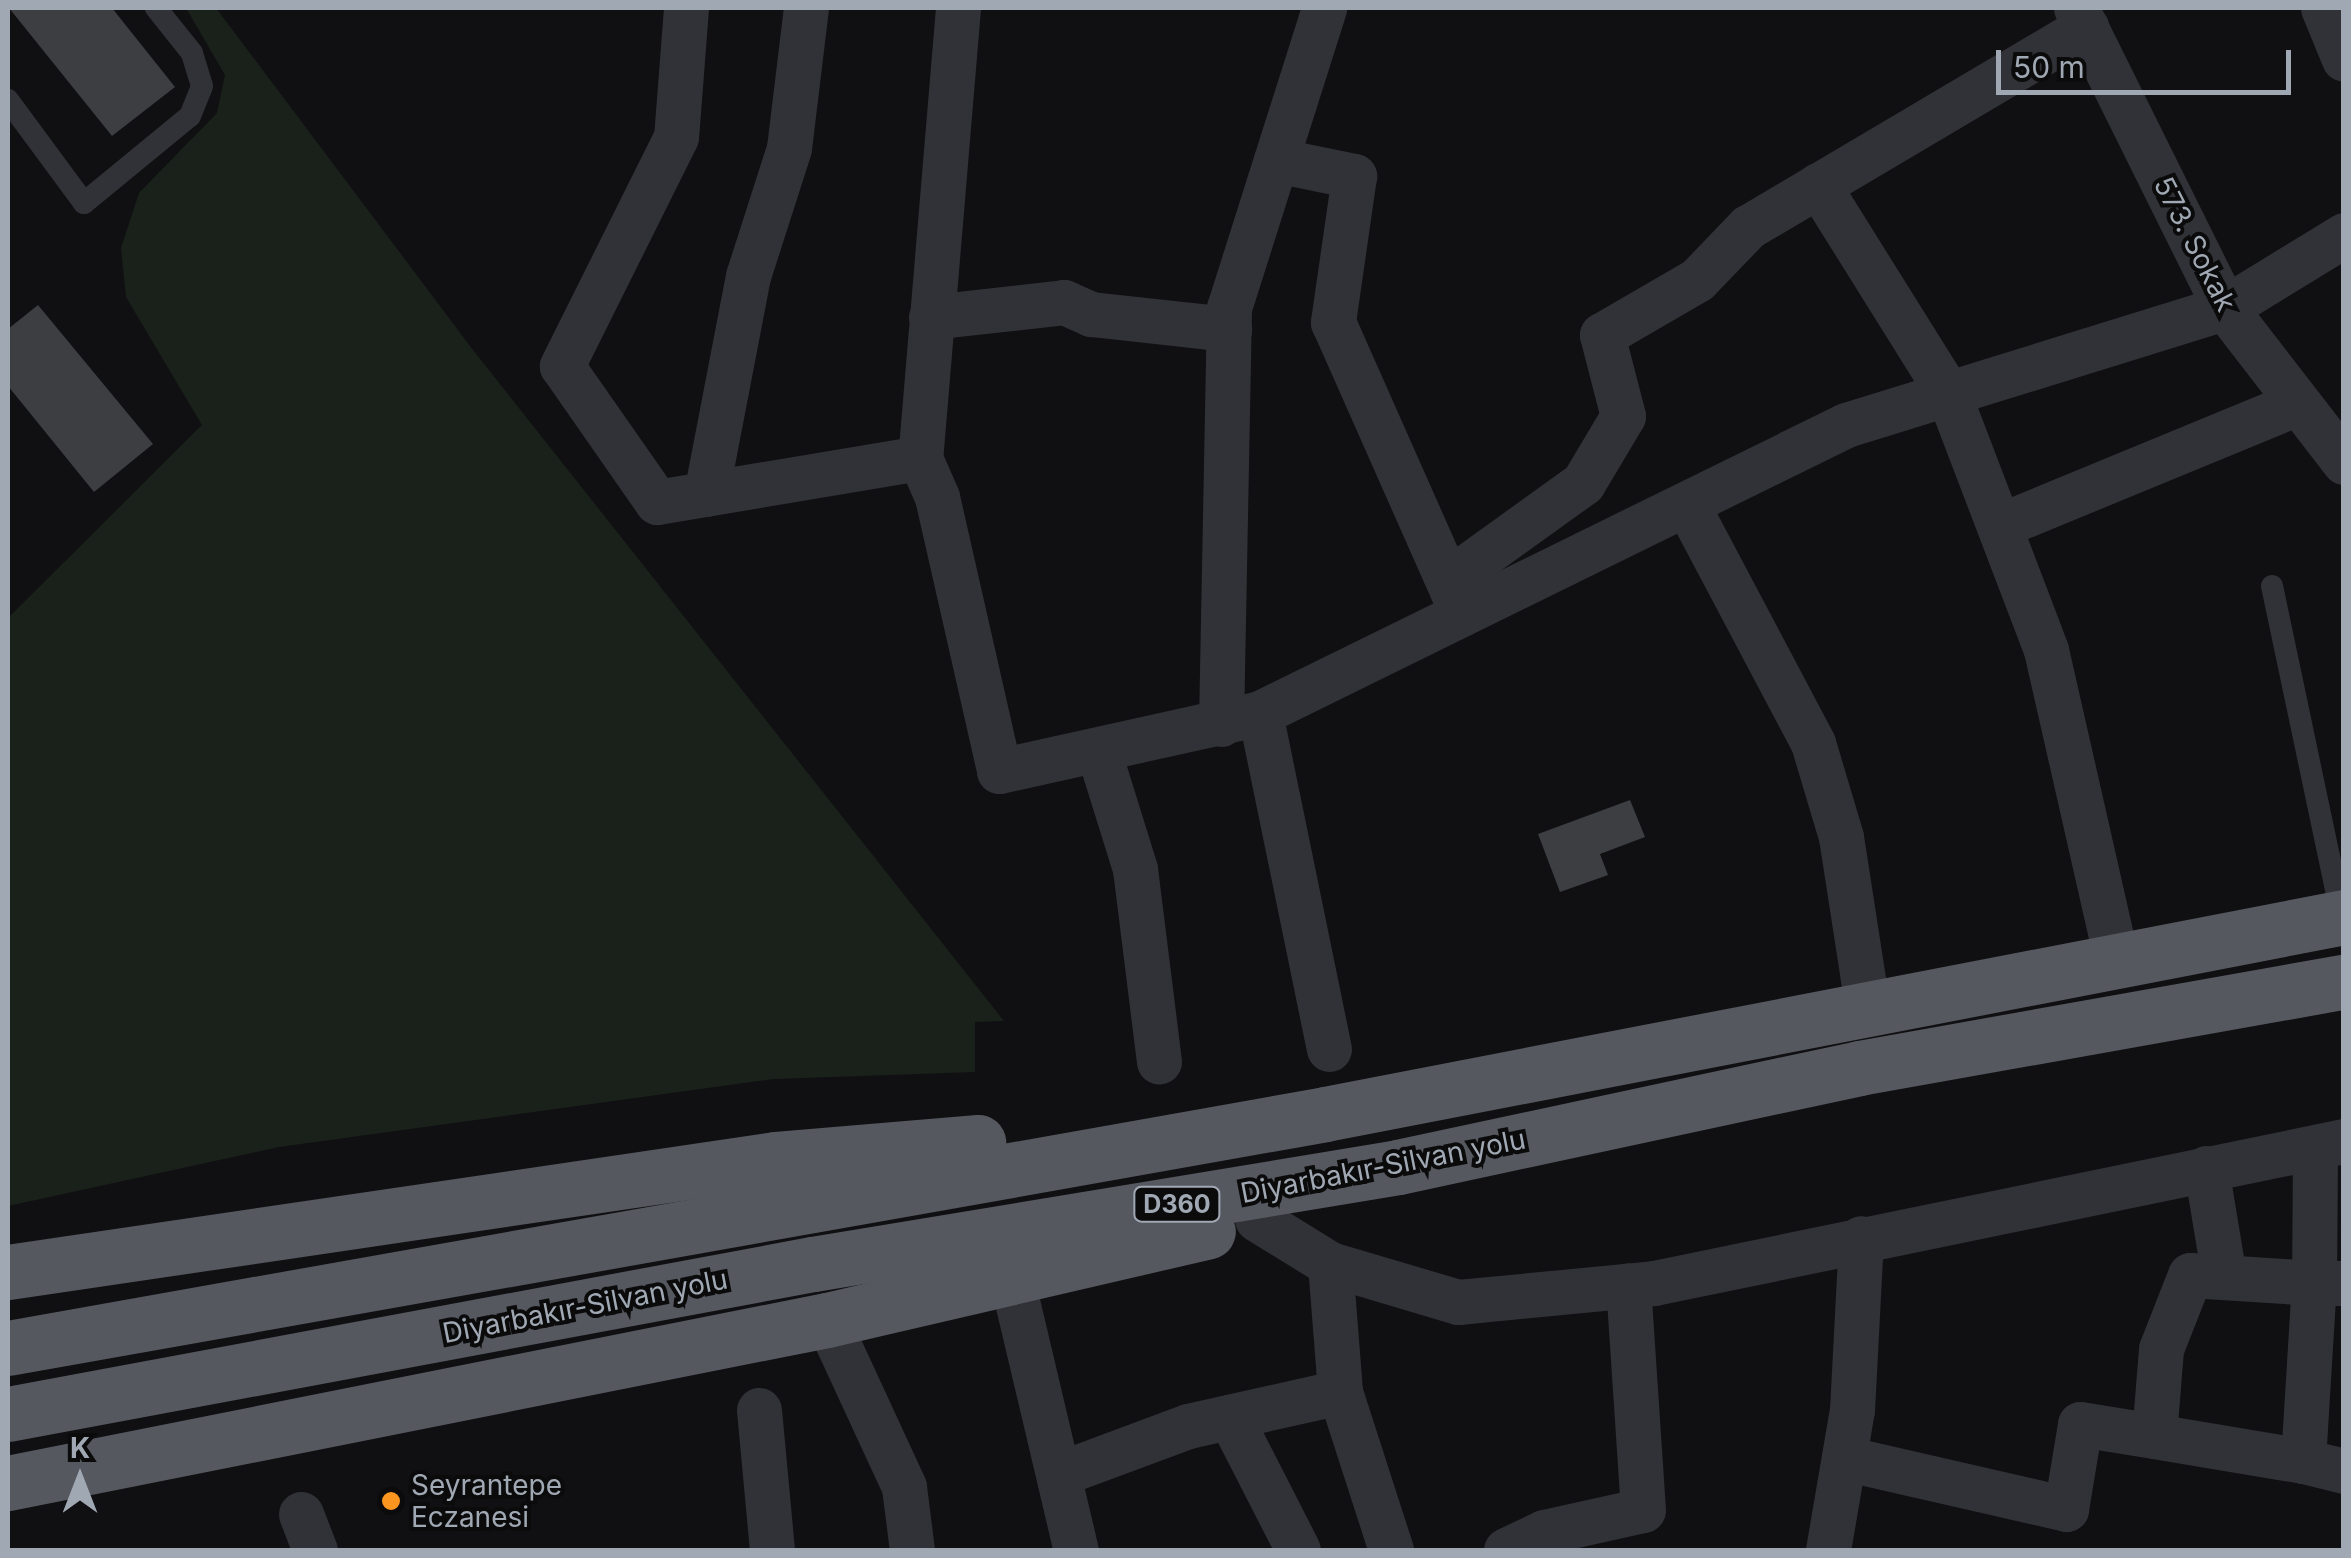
<!DOCTYPE html>
<html>
<head>
<meta charset="utf-8">
<style>
  body { margin:0 }
  #map { position:relative; width:2351px; height:1558px; overflow:hidden; background:#101012; font-family:Inter,sans-serif }
  div>[style] { position:absolute }
  .green>* { inset:0; background:#1a211a }
  .building>* { inset:0; background:#3c3e42 }
  .service>* { height:22px; margin:-11px; padding:0 11px; transform-origin:11px; border-radius:11px; background:#313237 }
  .minor>* { height:45px; margin:-22.5px; padding:0 22.5px; transform-origin:22.5px; border-radius:22.5px; background:#313237 }
  .trunk>* { height:55px; margin:-27.5px; padding:0 27.5px; transform-origin:27.5px; border-radius:27.5px; background:#55585f }
  .dots>* { width:28px; height:28px; translate:-50% -50%; box-sizing:border-box; border:5px solid #0b0b0c; border-radius:50% }
  span { translate:-50% -50%; white-space:nowrap; text-align:center; line-height:1.15; -webkit-text-stroke:8px #0b0b0c; paint-order:stroke }
  .shield-label span { padding:2px 8px; background:#0b0b0c; border:2px solid; border-radius:8px; -webkit-text-stroke-width:0 }
  .shield-label { font-size:25px; color:#a0a8b3; font-weight:700 }
  .street-label { font-size:28px; color:#a0a8b3 }
  .poi-label { font-size:28px; color:#a0a8b3 }
  .left { translate:0 -50%; text-align:left }
  .frame { position:absolute; inset:0; border:10px solid #a0a8b3; pointer-events:none }
  .north { position:absolute; left:30px; top:1428px; width:100px; height:100px; -webkit-text-stroke:8px #0b0b0c; paint-order:stroke; rotate:0deg; font-size:28px; font-weight:700; line-height:40px; text-align:center; color:#a0a8b3 }
  .north::after { content:''; display:block; margin:auto; width:35px; height:45px; background:#a0a8b3; clip-path:polygon(50% 0,100% 100%,50% 72%,0 100%) }
  .scale { position:absolute; left:1996px; top:50px; width:295px; height:45px; box-sizing:border-box; border:5px solid #a0a8b3; border-top:0; padding-left:12px; font-size:30px; line-height:35px; white-space:nowrap; color:#a0a8b3; -webkit-text-stroke:8px #0b0b0c; paint-order:stroke }
</style>
</head>
<body>
<div id="map">
  <div class="green">
    <div style="clip-path:polygon(186px 8px,216px 8px,473px 350px,1004px 1021px,975px 1022px,975px 1072px,774px 1079px,279px 1147px,8px 1206px,8px 618px,202px 425px,126px 297px,121px 248px,139px 193px,217px 113px,225px 75px)"></div>
  </div>
  <div class="building">
    <div style="clip-path:polygon(9px 8px,112px 8px,175px 87px,112px 136px)"></div>
    <div style="clip-path:polygon(38px 305px,153px 444px,94px 492px,8px 386px,8px 329px)"></div>
    <div style="clip-path:polygon(1630px 800px,1645px 837px,1600px 854px,1608px 875px,1560px 892px,1538px 834px)"></div>
  </div>
  <div class="service">
    <div style="left:8px;top:100px;width:128px;rotate:53.6deg"></div>
    <div style="left:84px;top:203px;width:137px;rotate:-39.4deg"></div>
    <div style="left:190px;top:116px;width:32px;rotate:-68deg"></div>
    <div style="left:202px;top:86px;width:34px;rotate:-107deg"></div>
    <div style="left:192px;top:53px;width:58px;rotate:-128.7deg"></div>
    <div style="left:2272px;top:586px;width:338px;rotate:78.1deg"></div>
  </div>
  <div class="minor">
    <div style="left:686px;top:8px;width:129px;rotate:94.4deg"></div>
    <div style="left:676px;top:137px;width:256px;rotate:116.5deg"></div>
    <div style="left:562px;top:366px;width:166px;rotate:55.1deg"></div>
    <div style="left:657px;top:502px;width:267px;rotate:-9.5deg"></div>
    <div style="left:958px;top:8px;width:452px;rotate:94.8deg"></div>
    <div style="left:920px;top:458px;width:43px;rotate:66.4deg"></div>
    <div style="left:937px;top:497px;width:281px;rotate:77.2deg"></div>
    <div style="left:999px;top:771px;width:267px;rotate:-12.5deg"></div>
    <div style="left:1260px;top:713px;width:653px;rotate:-26.17deg"></div>
    <div style="left:1846px;top:425px;width:397px;rotate:-17.2deg"></div>
    <div style="left:2225px;top:308px;width:140px;rotate:-31.5deg"></div>
    <div style="left:2076px;top:8px;width:335px;rotate:63.6deg"></div>
    <div style="left:2225px;top:308px;width:195px;rotate:52.3deg"></div>
    <div style="left:2323px;top:8px;width:55px;rotate:67.6deg"></div>
    <div style="left:1276px;top:160px;width:80px;rotate:11.6deg"></div>
    <div style="left:1354px;top:176px;width:148px;rotate:98.2deg"></div>
    <div style="left:1333px;top:322px;width:308px;rotate:66.1deg"></div>
    <div style="left:1818px;top:185px;width:245px;rotate:58deg"></div>
    <div style="left:1948px;top:393px;width:275px;rotate:69.1deg"></div>
    <div style="left:2046px;top:650px;width:315px;rotate:77.2deg"></div>
    <div style="left:931px;top:317px;width:134px;rotate:-6.4deg"></div>
    <div style="left:1064px;top:302px;width:30px;rotate:24deg"></div>
    <div style="left:1091px;top:314px;width:139px;rotate:6.2deg"></div>
    <div style="left:706px;top:494px;width:222px;rotate:-79.1deg"></div>
    <div style="left:748px;top:276px;width:134px;rotate:-72.2deg"></div>
    <div style="left:789px;top:148px;width:141px;rotate:-83.1deg"></div>
    <div style="left:1687px;top:505px;width:269px;rotate:62.1deg"></div>
    <div style="left:1813px;top:743px;width:98px;rotate:73.4deg"></div>
    <div style="left:1841px;top:837px;width:176px;rotate:81.2deg"></div>
    <div style="left:1999px;top:526px;width:323px;rotate:-22.4deg"></div>
    <div style="left:1448px;top:580px;width:166px;rotate:-35.7deg"></div>
    <div style="left:1583px;top:483px;width:78px;rotate:-59.2deg"></div>
    <div style="left:1623px;top:416px;width:84px;rotate:-104.5deg"></div>
    <div style="left:1602px;top:335px;width:110px;rotate:-30.1deg"></div>
    <div style="left:1697px;top:280px;width:74px;rotate:-46.1deg"></div>
    <div style="left:1748px;top:227px;width:393px;rotate:-30.6deg"></div>
    <div style="left:1260px;top:713px;width:343px;rotate:78.4deg"></div>
    <div style="left:1221px;top:724px;width:416px;rotate:-88.9deg"></div>
    <div style="left:1229px;top:308px;width:315px;rotate:-72.4deg"></div>
    <div style="left:1098px;top:750px;width:125px;rotate:72.7deg"></div>
    <div style="left:1135px;top:869px;width:194px;rotate:82.9deg"></div>
    <div style="left:2315px;top:1149px;width:134px;rotate:90.4deg"></div>
    <div style="left:2314px;top:1283px;width:29px"></div>
    <div style="left:2206px;top:1168px;width:110px;rotate:80.6deg"></div>
    <div style="left:1257px;top:1219px;width:86px;rotate:31.7deg"></div>
    <div style="left:1330px;top:1264px;width:134px;rotate:16.5deg"></div>
    <div style="left:1458px;top:1302px;width:197px;rotate:-5.5deg"></div>
    <div style="left:1654px;top:1283px;width:704px;rotate:-11.63deg"></div>
    <div style="left:1330px;top:1264px;width:128px;rotate:85.5deg"></div>
    <div style="left:1340px;top:1392px;width:166px;rotate:72.1deg"></div>
    <div style="left:1012px;top:1280px;width:277px;rotate:76.7deg"></div>
    <div style="left:827px;top:1320px;width:184px;rotate:65.2deg"></div>
    <div style="left:904px;top:1487px;width:64px;rotate:82.8deg"></div>
    <div style="left:759px;top:1410px;width:141px;rotate:84.7deg"></div>
    <div style="left:1230px;top:1417px;width:149px;rotate:62.9deg"></div>
    <div style="left:1844px;top:1458px;width:228px;rotate:12.9deg"></div>
    <div style="left:2066px;top:1509px;width:86px;rotate:-80.6deg"></div>
    <div style="left:2080px;top:1424px;width:75px;rotate:9.2deg"></div>
    <div style="left:2154px;top:1436px;width:151px;rotate:9.5deg"></div>
    <div style="left:2303px;top:1461px;width:178px;rotate:-86.5deg"></div>
    <div style="left:2314px;top:1283px;width:124px;rotate:-176.3deg"></div>
    <div style="left:2190px;top:1275px;width:79px;rotate:111.4deg"></div>
    <div style="left:2161px;top:1349px;width:87px;rotate:94.6deg"></div>
    <div style="left:2303px;top:1461px;width:42px;rotate:13.7deg"></div>
    <div style="left:1059px;top:1474px;width:138px;rotate:-20.4deg"></div>
    <div style="left:1188px;top:1426px;width:156px;rotate:-12.6deg"></div>
    <div style="left:301px;top:1514px;width:39px;rotate:69deg"></div>
    <div style="left:1506px;top:1550px;width:42px;rotate:-25.3deg"></div>
    <div style="left:1544px;top:1532px;width:101px;rotate:-12.5deg"></div>
    <div style="left:1643px;top:1510px;width:225px;rotate:-93.8deg"></div>
    <div style="left:1828px;top:1550px;width:142px;rotate:-80.3deg"></div>
    <div style="left:1852px;top:1410px;width:172px;rotate:-87deg"></div>
  </div>
  <div class="trunk">
    <div style="left:8px;top:1272px;width:776px;rotate:-8.37deg"></div>
    <div style="left:776px;top:1159px;width:203px;rotate:-4.8deg"></div>
    <div style="left:8px;top:1348px;width:1338px;rotate:-10.07deg"></div>
    <div style="left:1325px;top:1114px;width:1038px;rotate:-10.94deg"></div>
    <div style="left:8px;top:1414px;width:819px;rotate:-10.56deg"></div>
    <div style="left:813px;top:1264px;width:593px;rotate:-9.41deg"></div>
    <div style="left:1398px;top:1167px;width:472px;rotate:-12.1deg"></div>
    <div style="left:1859px;top:1068px;width:493px;rotate:-10.1deg"></div>
    <div style="left:8px;top:1483px;width:835px;rotate:-11.26deg"></div>
    <div style="left:827px;top:1320px;width:391px;rotate:-13.1deg"></div>
  </div>
  <div class="dots">
    <div style="left:391px;top:1501px;background:#fa9620"></div>
  </div>
  <div class="shield-label">
    <span style="left:1177px;top:1204px">D360</span>
  </div>
  <div class="street-label">
    <span style="left:2195px;top:244px;rotate:63deg">573. Sokak</span>
    <span style="left:1383px;top:1166px;rotate:-11deg">Diyarbakır-Silvan yolu</span>
    <span style="left:585px;top:1306px;rotate:-11deg">Diyarbakır-Silvan yolu</span>
  </div>
  <div class="poi-label">
    <span class="left" style="left:411px;top:1501px">Seyrantepe<br>Eczanesi</span>
  </div>
  <div class="frame"></div>
  <div class="north">K</div>
  <div class="scale">50 m</div>
</div>
</body>
</html>
